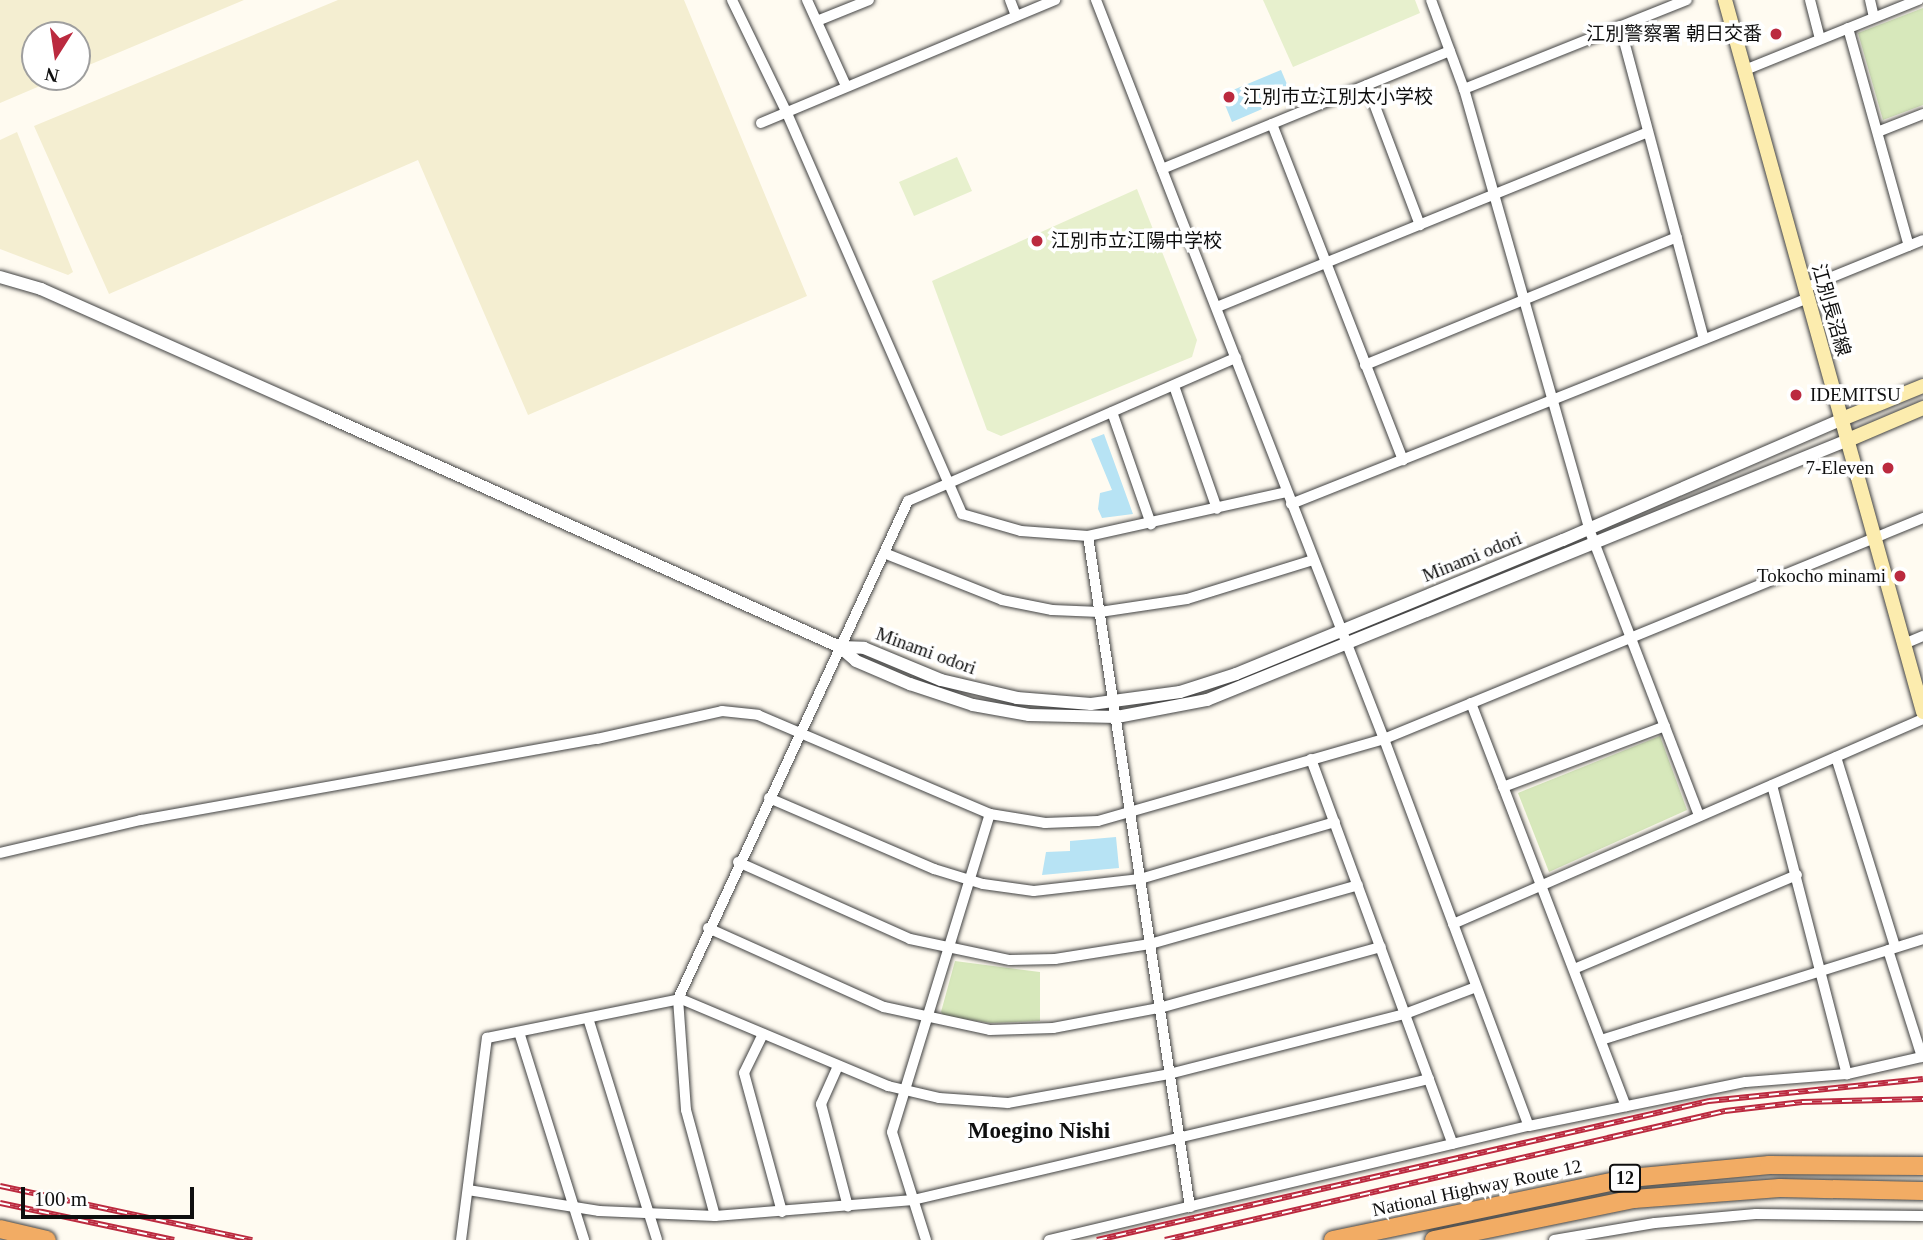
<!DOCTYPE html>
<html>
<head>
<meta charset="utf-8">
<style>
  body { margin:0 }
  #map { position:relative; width:1923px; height:1240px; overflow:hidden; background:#fffbf1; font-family:"Times New Roman","Noto Sans JP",serif }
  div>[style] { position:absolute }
  .farmland>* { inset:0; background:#f4eed1 }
  .green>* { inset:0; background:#d7e8bb }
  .pitch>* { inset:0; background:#e7f0cd }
  .water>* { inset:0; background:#b7e3f4 }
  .roads { filter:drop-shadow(0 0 2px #424242) drop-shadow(0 0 2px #424242) }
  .minor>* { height:10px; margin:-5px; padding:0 5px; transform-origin:5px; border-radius:5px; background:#fff }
  .tertiary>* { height:12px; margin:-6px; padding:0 6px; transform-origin:6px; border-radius:6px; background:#fff }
  .secondary>* { height:14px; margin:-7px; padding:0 7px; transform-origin:7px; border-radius:7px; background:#fcecae }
  .trunk>* { height:18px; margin:-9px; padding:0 9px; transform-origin:9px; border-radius:9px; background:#f2ac64 }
  .rail>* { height:6px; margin-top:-3px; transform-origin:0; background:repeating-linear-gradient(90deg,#fff 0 10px,#bb2a3f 0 20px); box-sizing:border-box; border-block:2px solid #bb2a3f }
  .dots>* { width:19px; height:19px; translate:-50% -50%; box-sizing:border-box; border:4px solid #fff; border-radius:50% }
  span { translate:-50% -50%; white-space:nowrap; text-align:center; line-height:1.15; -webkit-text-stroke:7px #fff; paint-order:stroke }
  .shield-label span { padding:2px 5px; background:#fff; border:2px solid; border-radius:5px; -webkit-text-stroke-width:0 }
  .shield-label { font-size:18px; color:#0f0f0f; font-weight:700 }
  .poi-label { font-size:19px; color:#0f0f0f }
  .right { translate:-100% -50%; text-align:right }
  .left { translate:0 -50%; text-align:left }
  .street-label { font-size:19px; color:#0f0f0f }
  .quarter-label { font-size:23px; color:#0f0f0f; font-weight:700 }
  .north { position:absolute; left:21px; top:21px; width:70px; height:70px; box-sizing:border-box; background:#fff; border:2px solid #9f9f9f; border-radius:50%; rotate:192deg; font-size:19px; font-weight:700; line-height:28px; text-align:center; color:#0f0f0f }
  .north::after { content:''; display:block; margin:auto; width:24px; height:32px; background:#bb2a3f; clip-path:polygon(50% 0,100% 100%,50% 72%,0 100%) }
  .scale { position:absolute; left:21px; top:1187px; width:173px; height:32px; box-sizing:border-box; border:4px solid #0f0f0f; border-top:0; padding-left:9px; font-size:21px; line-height:24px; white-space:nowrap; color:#0f0f0f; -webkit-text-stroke:5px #fff; paint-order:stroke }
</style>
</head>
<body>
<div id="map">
  <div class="farmland">
    <div style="clip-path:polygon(0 0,244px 0,77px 70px,77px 35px,35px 35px,35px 77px,61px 77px,0 103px)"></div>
    <div style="clip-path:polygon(338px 0,684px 0,807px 296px,528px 415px,418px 160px,109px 294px,34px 126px)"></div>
    <div style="clip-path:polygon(17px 132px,73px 272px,68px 275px,0 249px,0 140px)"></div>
  </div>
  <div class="green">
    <div style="clip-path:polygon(1923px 8px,1923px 105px,1883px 120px,1858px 33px)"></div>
    <div style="clip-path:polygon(1660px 736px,1687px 810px,1549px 872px,1518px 793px)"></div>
    <div style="clip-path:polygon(955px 961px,1040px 972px,1040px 1021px,991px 1023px,944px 1016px,941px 1012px)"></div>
  </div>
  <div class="pitch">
    <div style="clip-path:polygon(1263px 0,1415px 0,1420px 13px,1293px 67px)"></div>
    <div style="clip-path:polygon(957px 157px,972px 191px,914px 216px,899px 182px)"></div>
    <div style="clip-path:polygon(1137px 189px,1197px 340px,1192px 357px,1001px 436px,987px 430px,932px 281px)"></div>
  </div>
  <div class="water">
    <div style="clip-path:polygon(1281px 70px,1292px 96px,1232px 122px,1221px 95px)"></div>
    <div style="clip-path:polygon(1104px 434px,1133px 514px,1102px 518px,1098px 509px,1100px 493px,1112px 490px,1091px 439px)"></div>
    <div style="clip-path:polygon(1116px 837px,1119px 868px,1042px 875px,1046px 852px,1070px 851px,1070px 841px)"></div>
  </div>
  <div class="roads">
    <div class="minor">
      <div style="left:732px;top:0;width:123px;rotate:64.1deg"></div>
      <div style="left:786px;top:111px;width:440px;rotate:66.4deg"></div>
      <div style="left:962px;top:514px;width:61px;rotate:16.1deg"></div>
      <div style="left:1021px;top:531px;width:67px;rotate:4.3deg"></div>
      <div style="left:1088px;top:536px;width:203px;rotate:-12.5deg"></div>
      <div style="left:807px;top:0;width:94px;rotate:65.6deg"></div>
      <div style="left:1010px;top:0;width:17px;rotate:69deg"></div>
      <div style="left:1096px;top:0;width:793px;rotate:68.71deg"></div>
      <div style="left:1384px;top:739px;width:413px;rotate:69.5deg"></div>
      <div style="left:1431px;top:0;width:95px;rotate:69.7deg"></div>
      <div style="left:1464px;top:89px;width:457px;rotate:74.1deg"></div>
      <div style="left:1589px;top:529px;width:307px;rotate:69deg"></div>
      <div style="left:1810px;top:0;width:40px;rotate:75.6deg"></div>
      <div style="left:1870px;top:0;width:17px;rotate:77deg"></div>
      <div style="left:817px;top:21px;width:56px;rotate:-22deg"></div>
      <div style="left:1620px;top:26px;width:324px;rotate:75deg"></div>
      <div style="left:1848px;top:28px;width:226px;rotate:74.4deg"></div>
      <div style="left:1745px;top:70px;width:187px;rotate:-22deg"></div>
      <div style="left:1367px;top:85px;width:150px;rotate:69.3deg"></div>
      <div style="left:1464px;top:89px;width:240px;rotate:-21.8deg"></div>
      <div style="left:761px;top:123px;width:319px;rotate:-22.7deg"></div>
      <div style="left:1272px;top:124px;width:361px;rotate:68.7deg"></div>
      <div style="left:1880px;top:131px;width:46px;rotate:-21.6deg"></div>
      <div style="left:1162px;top:169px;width:311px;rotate:-22.3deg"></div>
      <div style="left:1805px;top:288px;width:127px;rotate:-22.1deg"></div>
      <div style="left:1217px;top:307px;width:465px;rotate:-22.1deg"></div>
      <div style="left:1365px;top:365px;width:337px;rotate:-22.3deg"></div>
      <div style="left:1174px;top:386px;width:130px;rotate:70.7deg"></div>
      <div style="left:1112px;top:412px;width:119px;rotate:70.8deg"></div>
      <div style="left:1291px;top:504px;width:557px;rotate:-21.72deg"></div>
      <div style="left:1088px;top:536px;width:679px;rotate:81.36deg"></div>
      <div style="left:884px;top:553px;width:127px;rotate:21.7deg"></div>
      <div style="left:1002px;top:600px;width:51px;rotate:11.3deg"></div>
      <div style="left:1052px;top:610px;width:48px;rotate:2.4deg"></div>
      <div style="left:1100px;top:612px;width:88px;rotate:-8.5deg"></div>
      <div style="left:1187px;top:599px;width:132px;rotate:-17.2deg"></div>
      <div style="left:1904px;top:644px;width:21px;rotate:-23deg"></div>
      <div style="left:1471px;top:703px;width:432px;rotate:69deg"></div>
      <div style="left:1836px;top:757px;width:199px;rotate:72.7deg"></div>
      <div style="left:1311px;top:759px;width:410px;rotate:69.8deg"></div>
      <div style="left:1772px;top:785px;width:299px;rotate:75.5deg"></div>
      <div style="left:1503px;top:787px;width:173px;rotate:-20.6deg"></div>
      <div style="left:769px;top:798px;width:180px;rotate:23.3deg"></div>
      <div style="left:934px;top:869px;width:51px;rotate:17deg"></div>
      <div style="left:983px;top:884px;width:51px;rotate:7.8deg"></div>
      <div style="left:1034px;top:891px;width:107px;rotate:-6.5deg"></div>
      <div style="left:1140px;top:879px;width:203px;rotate:-16.3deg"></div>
      <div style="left:0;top:853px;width:145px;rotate:-13.2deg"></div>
      <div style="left:141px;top:820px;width:463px;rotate:-10.1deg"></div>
      <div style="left:597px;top:739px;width:128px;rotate:-12.6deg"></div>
      <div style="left:722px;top:711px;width:36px;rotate:6deg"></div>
      <div style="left:758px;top:715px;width:252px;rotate:23.1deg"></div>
      <div style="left:990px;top:814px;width:56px;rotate:9.3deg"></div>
      <div style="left:1045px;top:823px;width:53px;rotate:-2.2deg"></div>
      <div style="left:1098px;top:821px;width:298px;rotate:-16deg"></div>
      <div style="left:1384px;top:739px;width:583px;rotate:-22.29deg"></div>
      <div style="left:738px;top:862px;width:188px;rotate:24.1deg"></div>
      <div style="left:910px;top:939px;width:102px;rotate:11.9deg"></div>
      <div style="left:1010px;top:960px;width:45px;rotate:-1.3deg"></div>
      <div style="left:1055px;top:959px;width:96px;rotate:-9deg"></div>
      <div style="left:1150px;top:944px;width:216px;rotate:-15.8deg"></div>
      <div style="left:1453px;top:924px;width:513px;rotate:-23.57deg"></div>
      <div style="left:708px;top:928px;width:193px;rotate:24.2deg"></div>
      <div style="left:884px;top:1007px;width:108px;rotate:12.2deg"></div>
      <div style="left:990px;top:1030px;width:63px;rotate:-1.8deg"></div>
      <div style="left:1053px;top:1028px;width:108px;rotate:-10.7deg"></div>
      <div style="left:1159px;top:1008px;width:230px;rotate:-15.4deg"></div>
      <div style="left:1574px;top:969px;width:242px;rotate:-22.9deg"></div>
      <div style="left:588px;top:1018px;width:232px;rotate:72.7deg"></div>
      <div style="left:519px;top:1032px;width:218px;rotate:72.6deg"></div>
      <div style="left:763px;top:1034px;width:43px;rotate:116deg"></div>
      <div style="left:744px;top:1073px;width:144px;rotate:74.7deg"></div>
      <div style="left:1601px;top:1040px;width:337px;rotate:-17.4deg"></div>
      <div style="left:838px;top:1066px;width:42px;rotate:114.1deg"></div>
      <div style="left:821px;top:1104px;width:106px;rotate:75.3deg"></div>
      <div style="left:468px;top:1190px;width:133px;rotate:9.1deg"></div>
      <div style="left:599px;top:1211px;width:116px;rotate:2.5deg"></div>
      <div style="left:715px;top:1216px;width:199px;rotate:-4.6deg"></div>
      <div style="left:913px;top:1200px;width:530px;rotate:-13.2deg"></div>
      <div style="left:715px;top:1216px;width:110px;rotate:-105.3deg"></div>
      <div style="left:686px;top:1110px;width:111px;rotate:-94.1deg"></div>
      <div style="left:678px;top:999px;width:549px;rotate:-65.21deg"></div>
      <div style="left:908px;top:501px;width:358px;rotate:-23.6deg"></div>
      <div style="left:461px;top:1240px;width:204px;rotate:-82.7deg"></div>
      <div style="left:487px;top:1038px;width:198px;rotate:-11.4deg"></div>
      <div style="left:681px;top:999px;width:225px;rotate:22.8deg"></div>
      <div style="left:888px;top:1086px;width:52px;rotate:13.2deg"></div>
      <div style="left:939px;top:1098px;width:69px;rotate:4.1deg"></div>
      <div style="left:1008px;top:1103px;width:164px;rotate:-10.2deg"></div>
      <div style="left:1169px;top:1074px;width:244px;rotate:-14.3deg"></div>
      <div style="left:1405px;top:1014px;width:76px;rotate:-20.8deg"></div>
      <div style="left:926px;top:1240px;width:113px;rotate:-107.5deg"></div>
      <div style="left:892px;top:1132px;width:333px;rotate:-72.9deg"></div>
      <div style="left:1049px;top:1240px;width:493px;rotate:-13.4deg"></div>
      <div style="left:1529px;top:1126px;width:221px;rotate:-11.5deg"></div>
      <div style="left:1746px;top:1082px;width:101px;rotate:-4.5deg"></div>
      <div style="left:1847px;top:1074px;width:77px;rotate:-12.8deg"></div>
      <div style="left:1922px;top:1057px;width:112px;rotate:-107.6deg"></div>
      <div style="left:1554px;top:1240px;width:102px;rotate:-9.6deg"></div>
      <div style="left:1655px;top:1223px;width:101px;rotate:-5.1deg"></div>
      <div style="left:1756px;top:1214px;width:167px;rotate:0.7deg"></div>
    </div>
    <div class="tertiary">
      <div style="left:0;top:277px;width:43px;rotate:16.3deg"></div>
      <div style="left:41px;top:289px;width:310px;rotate:24deg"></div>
      <div style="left:324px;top:415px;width:566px;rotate:24.21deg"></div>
      <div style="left:840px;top:647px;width:21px;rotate:41deg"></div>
      <div style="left:856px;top:661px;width:59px;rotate:23.1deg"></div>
      <div style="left:910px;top:684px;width:66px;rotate:18.4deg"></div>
      <div style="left:973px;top:705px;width:57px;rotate:10.1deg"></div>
      <div style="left:1029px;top:715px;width:88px;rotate:1.3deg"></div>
      <div style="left:1117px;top:717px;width:92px;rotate:-10.7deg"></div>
      <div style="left:1207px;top:700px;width:692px;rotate:-22.08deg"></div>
      <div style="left:840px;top:647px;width:24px;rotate:2deg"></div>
      <div style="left:864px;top:648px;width:83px;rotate:22.6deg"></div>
      <div style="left:941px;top:680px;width:78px;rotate:13.3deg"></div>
      <div style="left:1017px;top:698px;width:74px;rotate:4.6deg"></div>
      <div style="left:1091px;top:704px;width:90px;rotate:-7.7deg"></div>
      <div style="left:1180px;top:692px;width:59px;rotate:-17.8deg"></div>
      <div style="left:1236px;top:674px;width:353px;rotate:-22.3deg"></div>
      <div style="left:1563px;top:540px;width:304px;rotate:-23.4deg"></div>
    </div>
    <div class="secondary">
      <div style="left:1725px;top:0;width:739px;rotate:74.46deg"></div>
      <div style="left:1842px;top:419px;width:87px;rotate:-22.2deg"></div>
      <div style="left:1848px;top:440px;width:82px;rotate:-23.1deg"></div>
    </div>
    <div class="trunk">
      <div style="left:0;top:1229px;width:48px;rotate:13.2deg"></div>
      <div style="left:1333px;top:1240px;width:303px;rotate:-11.8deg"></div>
      <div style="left:1630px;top:1178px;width:140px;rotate:-5.3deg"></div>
      <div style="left:1769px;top:1165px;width:154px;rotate:0.4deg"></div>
      <div style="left:1434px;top:1240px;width:204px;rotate:-11.6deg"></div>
      <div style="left:1634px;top:1199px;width:146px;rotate:-4.3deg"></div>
      <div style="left:1780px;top:1188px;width:143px;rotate:1.2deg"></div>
    </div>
  </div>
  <div class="rail">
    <div style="left:0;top:1186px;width:258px;rotate:12.1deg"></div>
    <div style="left:0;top:1203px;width:178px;rotate:12deg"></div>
    <div style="left:1097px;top:1240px;width:628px;rotate:-12.8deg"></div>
    <div style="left:1709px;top:1101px;width:215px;rotate:-5.9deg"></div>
    <div style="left:1165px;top:1240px;width:575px;rotate:-12.97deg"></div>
    <div style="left:1725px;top:1111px;width:78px;rotate:-6.7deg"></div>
    <div style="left:1802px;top:1102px;width:121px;rotate:-1.4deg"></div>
  </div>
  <div class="dots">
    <div style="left:1776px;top:34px;background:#bb2a3f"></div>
    <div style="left:1229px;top:97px;background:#bb2a3f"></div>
    <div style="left:1037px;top:241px;background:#bb2a3f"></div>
    <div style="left:1796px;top:395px;background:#bb2a3f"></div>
    <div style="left:1888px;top:468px;background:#bb2a3f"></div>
    <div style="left:1900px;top:576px;background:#bb2a3f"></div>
  </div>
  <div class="shield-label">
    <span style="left:1625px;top:1178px">12</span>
  </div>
  <div class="poi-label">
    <span class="right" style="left:1762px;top:34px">江別警察署 朝日交番</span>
    <span class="left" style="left:1243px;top:97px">江別市立江別太小学校</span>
    <span class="left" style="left:1051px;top:241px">江別市立江陽中学校</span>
    <span class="left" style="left:1810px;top:395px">IDEMITSU</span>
    <span class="right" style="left:1874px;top:468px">7-Eleven</span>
    <span class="right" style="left:1886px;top:576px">Tokocho minami</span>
  </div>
  <div class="street-label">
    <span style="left:1831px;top:310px;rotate:74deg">江別長沼線</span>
    <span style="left:1472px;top:557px;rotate:-22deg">Minami odori</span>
    <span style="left:926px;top:651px;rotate:20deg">Minami odori</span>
    <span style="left:1477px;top:1188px;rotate:-12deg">National Highway Route 12</span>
  </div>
  <div class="quarter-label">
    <span style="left:1039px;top:1131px">Moegino Nishi</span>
  </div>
  <div class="north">N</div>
  <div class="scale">100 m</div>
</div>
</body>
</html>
